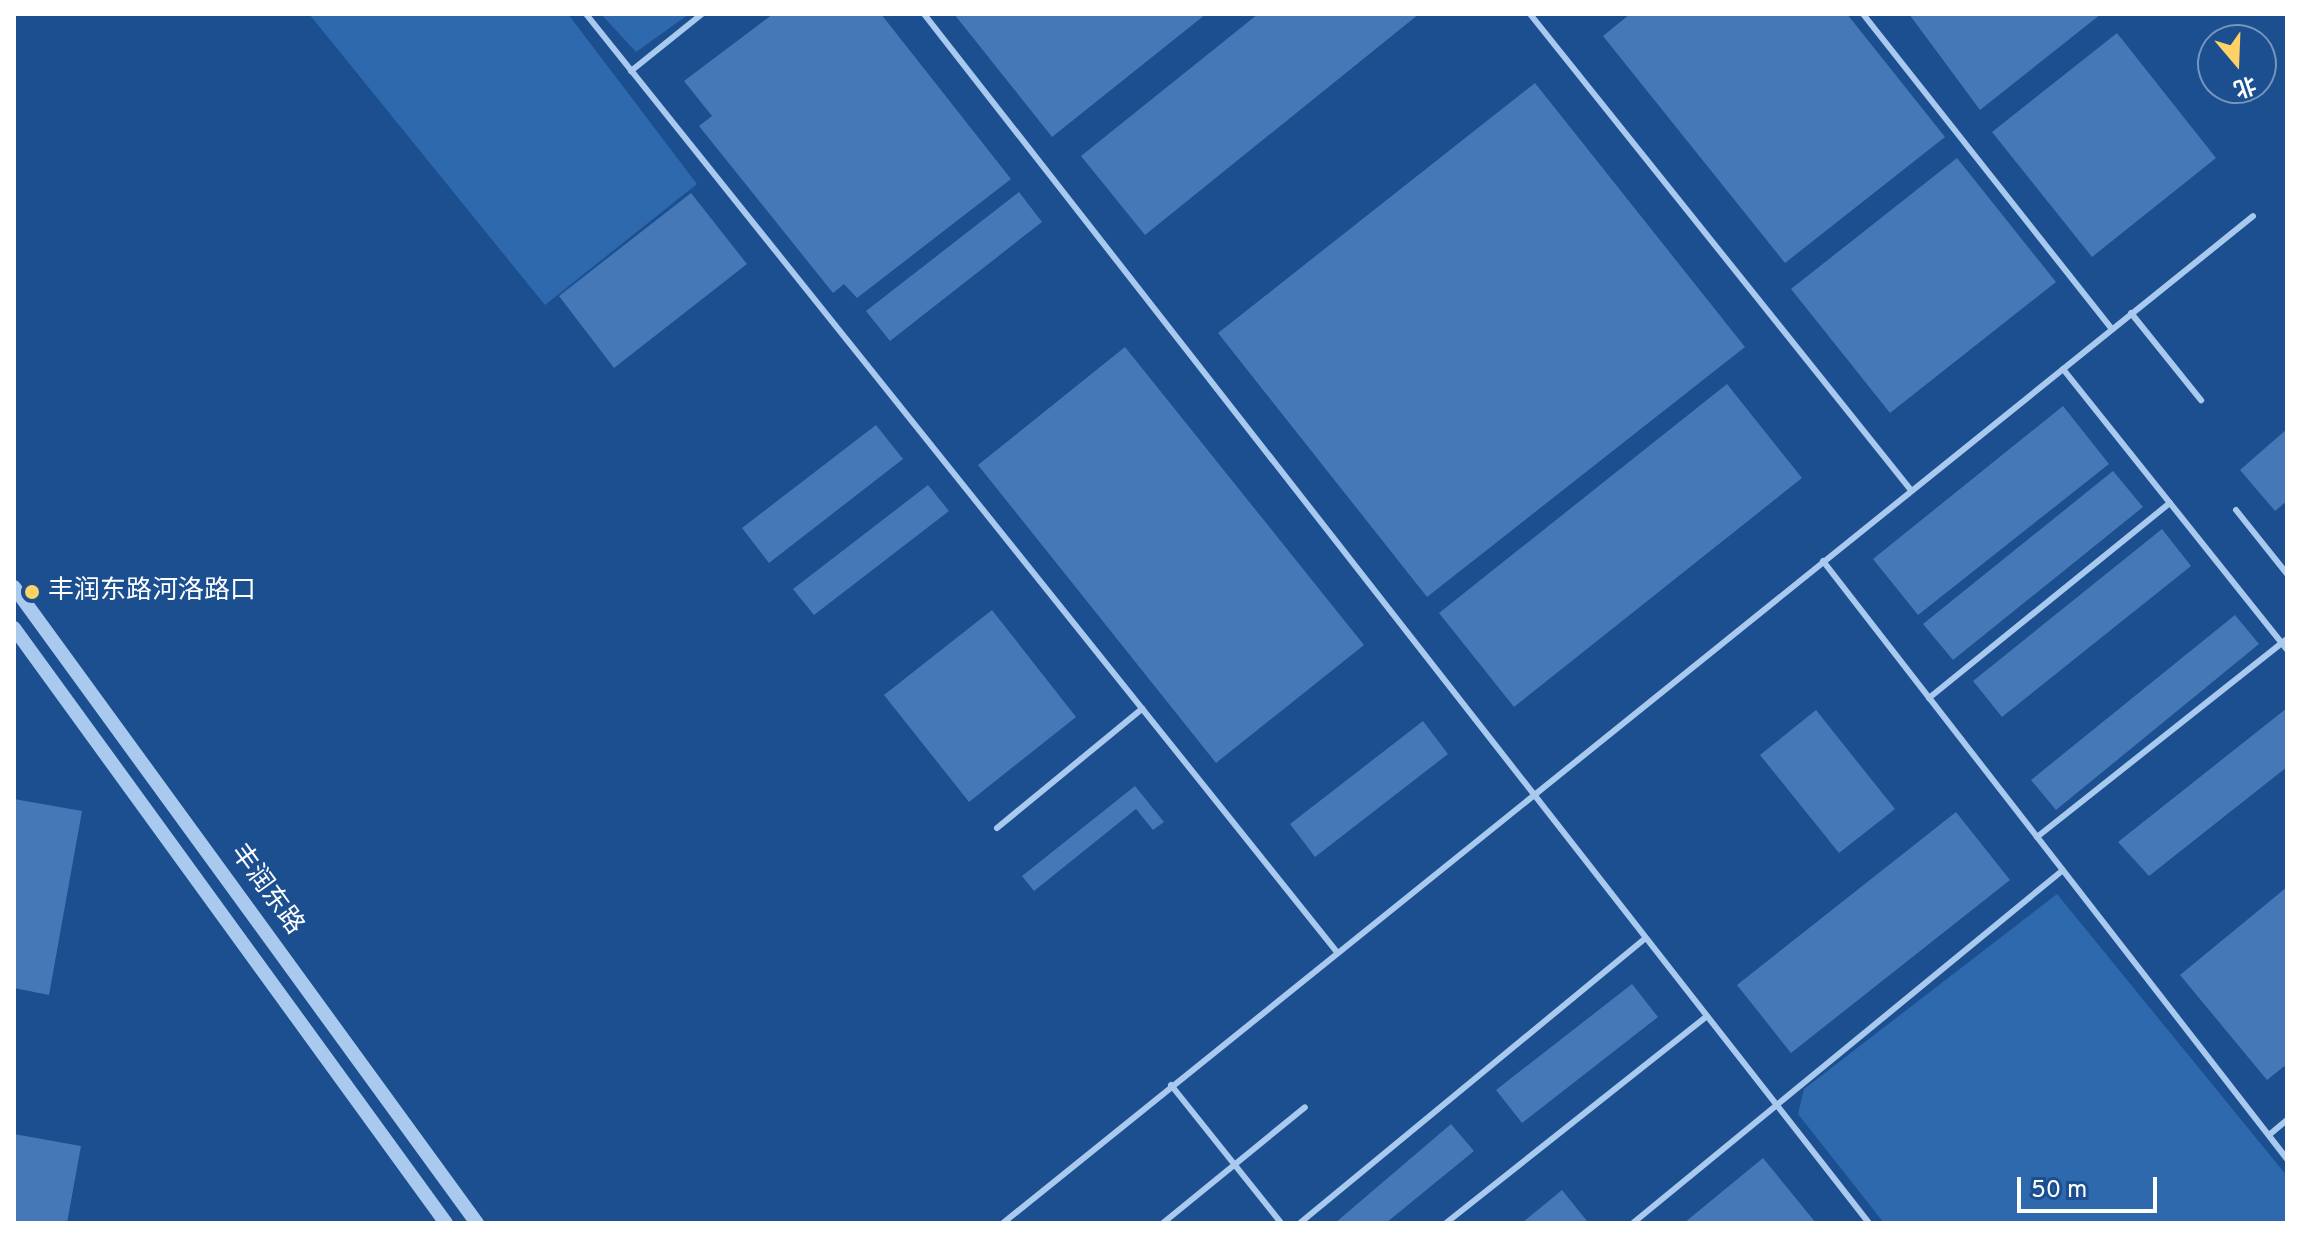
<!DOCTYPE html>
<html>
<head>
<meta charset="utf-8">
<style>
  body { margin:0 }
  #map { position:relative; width:2301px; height:1237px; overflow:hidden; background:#1b4f8f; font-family:Overpass,"Noto Sans SC",sans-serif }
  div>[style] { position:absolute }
  .green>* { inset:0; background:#2e69ad }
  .building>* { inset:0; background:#4478b7 }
  .service>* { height:6px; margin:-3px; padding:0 3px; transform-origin:3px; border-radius:3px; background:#a9c9ee }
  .tertiary>* { height:14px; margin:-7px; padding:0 7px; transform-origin:7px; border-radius:7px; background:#a9c9ee }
  .dots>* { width:22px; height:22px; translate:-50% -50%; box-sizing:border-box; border:4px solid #1b4f8f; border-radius:50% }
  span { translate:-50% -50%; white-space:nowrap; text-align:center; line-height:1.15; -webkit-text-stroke:7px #1b4f8f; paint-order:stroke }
  .poi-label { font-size:26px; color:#fff }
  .left { translate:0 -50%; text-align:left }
  .street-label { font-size:26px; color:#fff }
  .frame { position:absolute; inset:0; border:16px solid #fff; pointer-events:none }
  .north { position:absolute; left:2197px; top:24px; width:80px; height:80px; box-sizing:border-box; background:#1b4f8f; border:2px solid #7695bc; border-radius:50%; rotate:161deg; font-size:22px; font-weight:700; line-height:32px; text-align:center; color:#fff }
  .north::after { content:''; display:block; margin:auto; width:28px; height:36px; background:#ffd166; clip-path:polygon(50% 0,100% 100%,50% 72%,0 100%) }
  .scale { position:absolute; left:2017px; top:1177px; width:140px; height:36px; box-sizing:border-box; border:4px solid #fff; border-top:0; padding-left:10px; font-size:24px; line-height:28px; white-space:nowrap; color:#fff; -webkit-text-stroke:6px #1b4f8f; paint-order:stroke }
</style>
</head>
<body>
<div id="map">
  <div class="green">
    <div style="clip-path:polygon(309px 14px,568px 14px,697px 184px,545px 305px)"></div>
    <div style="clip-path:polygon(601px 14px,689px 14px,636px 52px)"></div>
    <div style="clip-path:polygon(2057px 894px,2287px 1176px,2287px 1223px,1884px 1223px,1798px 1114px,1804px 1089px)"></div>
  </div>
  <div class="building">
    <div style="clip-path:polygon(773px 14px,881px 14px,1011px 179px,857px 298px,844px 284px,833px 293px,699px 126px,712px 116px,684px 81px)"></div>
    <div style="clip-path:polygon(954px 14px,1206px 14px,1052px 137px)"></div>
    <div style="clip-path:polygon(1258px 14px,1419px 14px,1145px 235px,1081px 156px)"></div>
    <div style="clip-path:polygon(1630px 14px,1847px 14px,1945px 137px,1785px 263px,1603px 36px)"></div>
    <div style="clip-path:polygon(1909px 14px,2101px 14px,1980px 110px)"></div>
    <div style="clip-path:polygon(2117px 33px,2216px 158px,2092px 257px,1992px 132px)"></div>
    <div style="clip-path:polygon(1535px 83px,1745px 347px,1427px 597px,1218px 333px)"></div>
    <div style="clip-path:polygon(1957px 158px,2056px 282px,1890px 413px,1791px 289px)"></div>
    <div style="clip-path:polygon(1019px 192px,1042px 222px,890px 341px,866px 311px)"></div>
    <div style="clip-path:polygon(691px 193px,747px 264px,614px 368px,559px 296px)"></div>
    <div style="clip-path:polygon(1125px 347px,1364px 645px,1216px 763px,978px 465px)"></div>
    <div style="clip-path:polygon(1727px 384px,1802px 478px,1514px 707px,1439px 613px)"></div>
    <div style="clip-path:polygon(2063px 406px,2109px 464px,1918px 615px,1873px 559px)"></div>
    <div style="clip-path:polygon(876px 425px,903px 459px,769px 563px,742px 528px)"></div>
    <div style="clip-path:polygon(2287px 429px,2287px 501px,2275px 511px,2240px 470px)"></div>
    <div style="clip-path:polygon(2113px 471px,2143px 507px,1953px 660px,1923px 624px)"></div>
    <div style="clip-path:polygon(928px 485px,949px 511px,814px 615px,793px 589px)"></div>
    <div style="clip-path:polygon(2162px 529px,2191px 566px,2002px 717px,1973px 681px)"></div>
    <div style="clip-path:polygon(992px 610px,1076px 717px,969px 802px,884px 695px)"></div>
    <div style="clip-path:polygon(2235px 615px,2259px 644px,2056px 810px,2031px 780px)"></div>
    <div style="clip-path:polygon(2287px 708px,2287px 767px,2149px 876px,2118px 842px)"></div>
    <div style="clip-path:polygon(1816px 710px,1895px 809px,1839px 853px,1760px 755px)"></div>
    <div style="clip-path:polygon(1423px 721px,1448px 754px,1315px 857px,1290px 824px)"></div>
    <div style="clip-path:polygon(1135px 786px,1164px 822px,1153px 830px,1136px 809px,1034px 891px,1022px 876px)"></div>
    <div style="clip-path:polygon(14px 799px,82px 811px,49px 995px,14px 988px)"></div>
    <div style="clip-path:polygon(1956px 812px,2010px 880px,1791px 1053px,1737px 985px)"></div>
    <div style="clip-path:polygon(2287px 887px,2287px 1064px,2267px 1080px,2180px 975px)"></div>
    <div style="clip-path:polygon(1632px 984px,1658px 1017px,1522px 1123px,1496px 1090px)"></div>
    <div style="clip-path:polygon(1451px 1124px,1474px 1151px,1386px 1223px,1335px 1223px)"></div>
    <div style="clip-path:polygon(14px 1134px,81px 1146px,67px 1223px,14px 1223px)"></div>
    <div style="clip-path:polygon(1763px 1158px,1816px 1223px,1684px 1223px)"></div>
    <div style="clip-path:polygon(1562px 1190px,1587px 1221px,1522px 1223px)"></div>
  </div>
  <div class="service">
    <div style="left:586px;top:14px;width:1202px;rotate:51.32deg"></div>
    <div style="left:924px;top:14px;width:1535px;rotate:51.99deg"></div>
    <div style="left:1530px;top:14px;width:610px;rotate:51.33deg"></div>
    <div style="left:1863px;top:14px;width:402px;rotate:51.7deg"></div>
    <div style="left:631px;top:71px;width:91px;rotate:-38.8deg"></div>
    <div style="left:2131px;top:313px;width:112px;rotate:51.2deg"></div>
    <div style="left:2063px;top:369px;width:359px;rotate:51.4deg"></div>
    <div style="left:2236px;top:510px;width:82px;rotate:51.4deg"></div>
    <div style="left:1823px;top:561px;width:757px;rotate:52.19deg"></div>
    <div style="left:1929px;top:698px;width:310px;rotate:-39deg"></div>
    <div style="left:997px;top:828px;width:188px;rotate:-39.4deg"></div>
    <div style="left:2037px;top:837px;width:319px;rotate:-38.4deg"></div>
    <div style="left:1171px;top:1085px;width:176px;rotate:51.4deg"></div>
    <div style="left:2269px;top:1135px;width:23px;rotate:-40deg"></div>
    <div style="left:1003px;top:1223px;width:1605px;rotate:-38.85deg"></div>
    <div style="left:1163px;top:1223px;width:183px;rotate:-39.2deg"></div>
    <div style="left:1300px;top:1223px;width:448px;rotate:-39.5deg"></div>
    <div style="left:1446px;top:1223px;width:333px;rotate:-38.4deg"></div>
    <div style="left:1633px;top:1223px;width:556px;rotate:-39.38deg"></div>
  </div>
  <div class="tertiary">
    <div style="left:14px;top:587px;width:787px;rotate:53.95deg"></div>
    <div style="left:14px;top:628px;width:735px;rotate:54.02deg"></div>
  </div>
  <div class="dots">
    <div style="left:32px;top:592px;background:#ffd166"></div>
  </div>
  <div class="poi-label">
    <span class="left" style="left:48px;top:592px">丰润东路河洛路口</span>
  </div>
  <div class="street-label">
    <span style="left:266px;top:890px;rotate:54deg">丰润东路</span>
  </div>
  <div class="frame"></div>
  <div class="north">北</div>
  <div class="scale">50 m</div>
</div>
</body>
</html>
